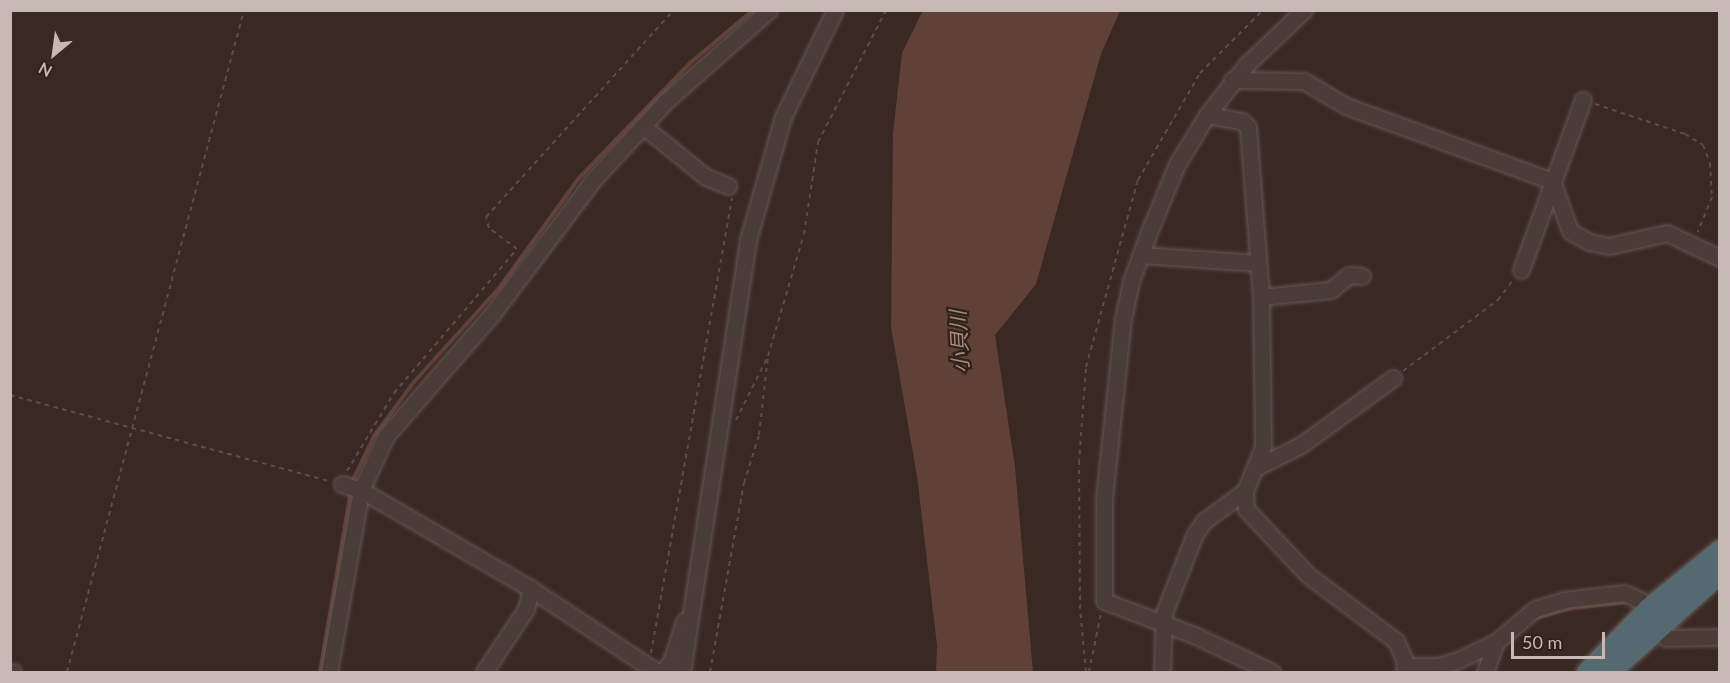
<!DOCTYPE html>
<html>
<head>
<meta charset="utf-8">
<style>
  body { margin:0 }
  #map { position:relative; width:1730px; height:683px; overflow:hidden; background:#3a2823; font-family:Lato,"Noto Sans JP",sans-serif }
  div>[style] { position:absolute }
  .water>* { inset:0; background:#604138 }
  .stream>* { height:4px; margin:-2px; padding:0 2px; transform-origin:2px; border-radius:2px; background:#604138 }
  .path>* { height:2px; margin-top:-1px; transform-origin:0; background:repeating-linear-gradient(90deg,#5e4a4f 0 4.5px,transparent 0 9px) }
  .roads { filter:drop-shadow(0 0 2px #655752) drop-shadow(0 0 2px #655752) }
  .minor>* { height:15px; margin:-7.5px; padding:0 7.5px; transform-origin:7.5px; border-radius:7.5px; background:#4a3c37 }
  .highway>* { height:21px; margin:-10.5px; padding:0 10.5px; transform-origin:10.5px; border-radius:10.5px; background:#546970 }
  span { translate:-50% -50%; white-space:nowrap; text-align:center; line-height:1.15; -webkit-text-stroke:4.5px #2f211c; paint-order:stroke }
  .water-label { font-size:21px; color:#ad867c; font-style:italic }
  .frame { position:absolute; inset:0; border:12px solid #c6b8b2; pointer-events:none }
  .north { position:absolute; left:24px; top:24px; width:60px; height:60px; -webkit-text-stroke:4px #2f211c; paint-order:stroke; rotate:209deg; font-size:16px; font-weight:700; line-height:24px; text-align:center; color:#c6b8b2 }
  .north::after { content:''; display:block; margin:auto; width:21px; height:27px; background:#c6b8b2; clip-path:polygon(50% 0,100% 100%,50% 72%,0 100%) }
  .scale { position:absolute; left:1511px; top:632px; width:94px; height:27px; box-sizing:border-box; border:3px solid #c6b8b2; border-top:0; padding-left:8px; font-size:18px; line-height:21px; white-space:nowrap; color:#c6b8b2; -webkit-text-stroke:4px #2f211c; paint-order:stroke }
</style>
</head>
<body>
<div id="map">
  <div class="water">
    <div style="clip-path:polygon(923px 10px,1120px 11px,1101px 54px,1036px 284px,995px 335px,1015px 467px,1033px 672px,936px 672px,937px 645px,917px 476px,891px 327px,893px 133px,902px 53px)"></div>
  </div>
  <div class="stream">
    <div style="left:352px;top:482px;width:51px;rotate:-64.4deg"></div>
    <div style="left:374px;top:436px;width:67px;rotate:-53.5deg"></div>
    <div style="left:414px;top:382px;width:127px;rotate:-47.9deg"></div>
    <div style="left:499px;top:288px;width:136px;rotate:-54deg"></div>
    <div style="left:579px;top:178px;width:160px;rotate:-46deg"></div>
    <div style="left:690px;top:63px;width:82px;rotate:-40.1deg"></div>
    <div style="left:1532px;top:619px;width:41px;rotate:-15.4deg"></div>
    <div style="left:1572px;top:608px;width:57px;rotate:-6deg"></div>
    <div style="left:320px;top:672px;width:185px;rotate:-80.3deg"></div>
  </div>
  <div class="path">
    <div style="left:1595px;top:104px;width:95px;rotate:18.4deg"></div>
    <div style="left:1685px;top:134px;width:21px;rotate:31deg"></div>
    <div style="left:1703px;top:145px;width:19px;rotate:69deg"></div>
    <div style="left:1710px;top:163px;width:34px;rotate:87deg"></div>
    <div style="left:1712px;top:197px;width:38px;rotate:112deg"></div>
    <div style="left:1403px;top:371px;width:119px;rotate:-36.8deg"></div>
    <div style="left:1498px;top:300px;width:26px;rotate:-53deg"></div>
    <div style="left:10px;top:395px;width:330px;rotate:15.1deg"></div>
    <div style="left:736px;top:420px;width:69px;rotate:-63.4deg"></div>
    <div style="left:347px;top:471px;width:91px;rotate:-58.9deg"></div>
    <div style="left:394px;top:393px;width:189px;rotate:-49.5deg"></div>
    <div style="left:517px;top:249px;width:35px;rotate:-143deg"></div>
    <div style="left:489px;top:228px;width:11px;rotate:-105deg"></div>
    <div style="left:486px;top:217px;width:280px;rotate:-47.8deg"></div>
    <div style="left:651px;top:653px;width:462px;rotate:-79.9deg"></div>
    <div style="left:67px;top:672px;width:685px;rotate:-75.03deg"></div>
    <div style="left:710px;top:672px;width:192px;rotate:-79.8deg"></div>
    <div style="left:744px;top:483px;width:50px;rotate:-72.6deg"></div>
    <div style="left:759px;top:435px;width:80px;rotate:-83.5deg"></div>
    <div style="left:768px;top:356px;width:127px;rotate:-73.6deg"></div>
    <div style="left:804px;top:234px;width:93px;rotate:-81.3deg"></div>
    <div style="left:818px;top:142px;width:148px;rotate:-62.7deg"></div>
    <div style="left:1086px;top:672px;width:63px;rotate:-95.4deg"></div>
    <div style="left:1080px;top:609px;width:146px;rotate:-90.4deg"></div>
    <div style="left:1079px;top:463px;width:96px;rotate:-85.8deg"></div>
    <div style="left:1086px;top:367px;width:194px;rotate:-74.5deg"></div>
    <div style="left:1138px;top:180px;width:124px;rotate:-59.9deg"></div>
    <div style="left:1200px;top:73px;width:89px;rotate:-45deg"></div>
    <div style="left:1089px;top:672px;width:60px;rotate:-78.5deg"></div>
  </div>
  <div class="roads">
    <div class="minor">
      <div style="left:1232px;top:80px;width:72px;rotate:0.8deg"></div>
      <div style="left:1304px;top:81px;width:49px;rotate:30.8deg"></div>
      <div style="left:1346px;top:106px;width:219px;rotate:20deg"></div>
      <div style="left:1552px;top:181px;width:53px;rotate:70.2deg"></div>
      <div style="left:1570px;top:231px;width:22px;rotate:30deg"></div>
      <div style="left:1589px;top:242px;width:20px;rotate:11deg"></div>
      <div style="left:1609px;top:246px;width:59px;rotate:-12.6deg"></div>
      <div style="left:1667px;top:233px;width:59px;rotate:25.3deg"></div>
      <div style="left:1207px;top:115px;width:36px;rotate:10deg"></div>
      <div style="left:1242px;top:121px;width:8px;rotate:45deg"></div>
      <div style="left:1248px;top:127px;width:170px;rotate:85.6deg"></div>
      <div style="left:1261px;top:297px;width:150px;rotate:89.2deg"></div>
      <div style="left:1263px;top:447px;width:48px;rotate:112.2deg"></div>
      <div style="left:1245px;top:491px;width:18px;rotate:87deg"></div>
      <div style="left:1246px;top:509px;width:91px;rotate:46.8deg"></div>
      <div style="left:1308px;top:575px;width:110px;rotate:36.9deg"></div>
      <div style="left:1396px;top:641px;width:22px;rotate:66deg"></div>
      <div style="left:1405px;top:661px;width:11px;rotate:95deg"></div>
      <div style="left:643px;top:126px;width:81px;rotate:39deg"></div>
      <div style="left:706px;top:177px;width:24px;rotate:22deg"></div>
      <div style="left:1141px;top:255px;width:117px;rotate:3.9deg"></div>
      <div style="left:1521px;top:270px;width:181px;rotate:-70deg"></div>
      <div style="left:1261px;top:297px;width:70px;rotate:-5.7deg"></div>
      <div style="left:1331px;top:290px;width:23px;rotate:-40deg"></div>
      <div style="left:1349px;top:275px;width:13px;rotate:4deg"></div>
      <div style="left:1257px;top:467px;width:49px;rotate:-26.6deg"></div>
      <div style="left:1301px;top:445px;width:114px;rotate:-36.1deg"></div>
      <div style="left:342px;top:484px;width:20px;rotate:18deg"></div>
      <div style="left:361px;top:490px;width:197px;rotate:30.2deg"></div>
      <div style="left:531px;top:589px;width:151px;rotate:33.4deg"></div>
      <div style="left:1406px;top:666px;width:32px"></div>
      <div style="left:1438px;top:666px;width:19px;rotate:-16deg"></div>
      <div style="left:1456px;top:661px;width:44px;rotate:-25.4deg"></div>
      <div style="left:1496px;top:642px;width:51px;rotate:-40.2deg"></div>
      <div style="left:1535px;top:609px;width:30px;rotate:-17deg"></div>
      <div style="left:1564px;top:600px;width:60px;rotate:-6.7deg"></div>
      <div style="left:1624px;top:593px;width:17px;rotate:24deg"></div>
      <div style="left:1640px;top:600px;width:46px;rotate:55.6deg"></div>
      <div style="left:1666px;top:638px;width:54px;rotate:-1.1deg"></div>
      <div style="left:10px;top:672px;width:3px"></div>
      <div style="left:329px;top:672px;width:185px;rotate:-80deg"></div>
      <div style="left:361px;top:490px;width:60px;rotate:-65.2deg"></div>
      <div style="left:386px;top:436px;width:163px;rotate:-49deg"></div>
      <div style="left:493px;top:313px;width:168px;rotate:-53deg"></div>
      <div style="left:594px;top:179px;width:105px;rotate:-47.3deg"></div>
      <div style="left:665px;top:102px;width:139px;rotate:-41.5deg"></div>
      <div style="left:484px;top:672px;width:76px;rotate:-56.3deg"></div>
      <div style="left:526px;top:609px;width:21px;rotate:-76deg"></div>
      <div style="left:659px;top:672px;width:8px;rotate:-23deg"></div>
      <div style="left:666px;top:669px;width:12px;rotate:-59deg"></div>
      <div style="left:672px;top:659px;width:40px;rotate:-72deg"></div>
      <div style="left:682px;top:672px;width:437px;rotate:-81.3deg"></div>
      <div style="left:748px;top:240px;width:128px;rotate:-74.1deg"></div>
      <div style="left:783px;top:117px;width:119px;rotate:-64.1deg"></div>
      <div style="left:1162px;top:672px;width:59px;rotate:-88.1deg"></div>
      <div style="left:1164px;top:613px;width:85px;rotate:-68.6deg"></div>
      <div style="left:1195px;top:534px;width:16px;rotate:-55deg"></div>
      <div style="left:1204px;top:521px;width:51px;rotate:-36.2deg"></div>
      <div style="left:1272px;top:672px;width:86px;rotate:-154.6deg"></div>
      <div style="left:1194px;top:635px;width:96px;rotate:-159.3deg"></div>
      <div style="left:1104px;top:601px;width:102px;rotate:-90deg"></div>
      <div style="left:1104px;top:499px;width:181px;rotate:-84deg"></div>
      <div style="left:1123px;top:319px;width:39px;rotate:-78deg"></div>
      <div style="left:1131px;top:281px;width:52px;rotate:-69.8deg"></div>
      <div style="left:1149px;top:232px;width:74px;rotate:-67.6deg"></div>
      <div style="left:1177px;top:164px;width:57px;rotate:-58.5deg"></div>
      <div style="left:1207px;top:115px;width:65px;rotate:-51.9deg"></div>
      <div style="left:1247px;top:64px;width:79px;rotate:-43.5deg"></div>
      <div style="left:1485px;top:672px;width:32px;rotate:-70deg"></div>
    </div>
    <div class="highway">
      <div style="left:1587px;top:672px;width:88px;rotate:-45.9deg"></div>
      <div style="left:1648px;top:609px;width:93px;rotate:-39.3deg"></div>
      <div style="left:1609px;top:672px;width:149px;rotate:-42deg"></div>
    </div>
  </div>
  <div class="water-label">
    <span style="left:959px;top:342px;rotate:-93deg">小貝川</span>
  </div>
  <div class="frame"></div>
  <div class="north">N</div>
  <div class="scale">50 m</div>
</div>
</body>
</html>
